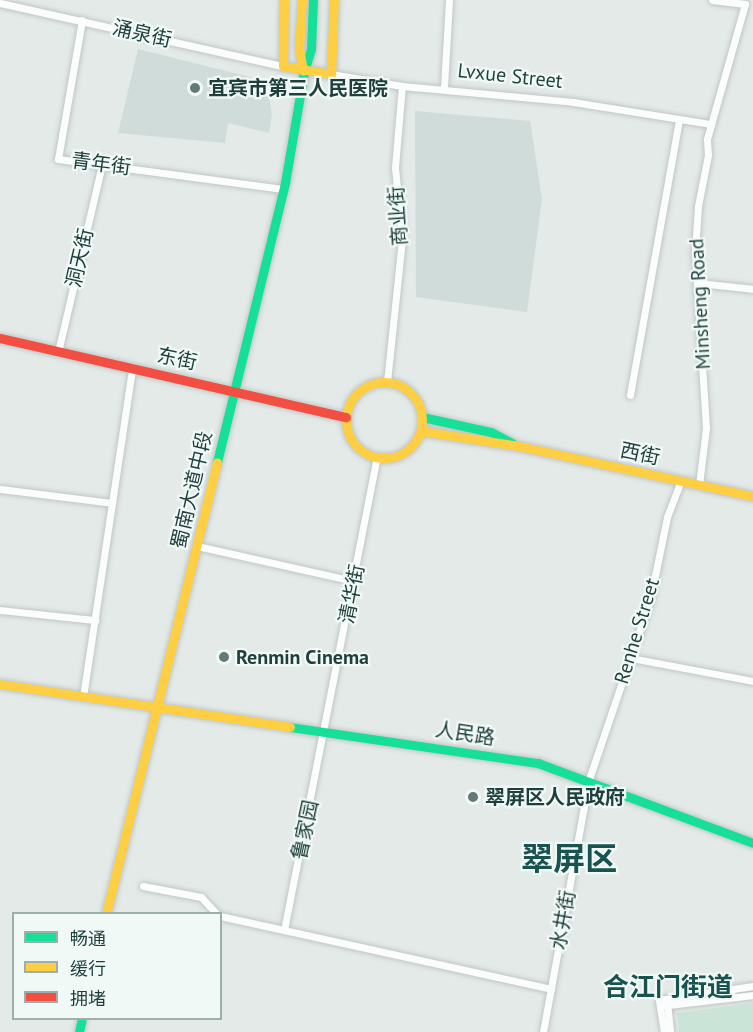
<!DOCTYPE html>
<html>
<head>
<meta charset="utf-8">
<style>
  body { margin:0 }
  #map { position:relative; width:753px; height:1032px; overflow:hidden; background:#e3eae8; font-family:"PT Sans","Noto Sans SC",sans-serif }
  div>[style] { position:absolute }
  .built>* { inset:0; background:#d0dcd9 }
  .green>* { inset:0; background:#cae5d8 }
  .roads { filter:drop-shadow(0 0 2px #c0c7c5) drop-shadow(0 0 2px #c0c7c5) }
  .street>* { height:7px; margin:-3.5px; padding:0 3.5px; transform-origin:3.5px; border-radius:3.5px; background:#fbfcfc }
  .fast>* { height:9px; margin:-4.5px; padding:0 4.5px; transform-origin:4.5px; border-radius:4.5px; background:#16e098 }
  .slow>* { height:9px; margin:-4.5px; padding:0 4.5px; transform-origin:4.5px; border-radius:4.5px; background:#ffcf43 }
  .slow>.ring { margin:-4.5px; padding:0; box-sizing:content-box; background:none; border:9px solid #ffcf43; border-radius:50% }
  .jam>* { height:9px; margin:-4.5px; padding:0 4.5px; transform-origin:4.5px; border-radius:4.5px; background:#f24e42 }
  .dots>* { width:16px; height:16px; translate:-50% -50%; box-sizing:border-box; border:3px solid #f1f9f6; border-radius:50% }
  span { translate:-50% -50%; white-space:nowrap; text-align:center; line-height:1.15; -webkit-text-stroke:4.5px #f1f9f6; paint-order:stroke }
  .street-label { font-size:20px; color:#1e3f3c }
  .poi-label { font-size:20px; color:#1e3f3c; font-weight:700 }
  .left { translate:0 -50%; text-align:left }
  .district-label { font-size:26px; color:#185350; font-weight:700 }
  .town-label { font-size:32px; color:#185350; font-weight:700 }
  .legend { position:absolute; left:12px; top:912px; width:210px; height:108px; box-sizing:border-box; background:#f1f9f6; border:2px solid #9dafac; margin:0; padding:8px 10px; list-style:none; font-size:18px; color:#1e3f3c }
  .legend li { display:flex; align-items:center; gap:12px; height:30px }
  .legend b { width:30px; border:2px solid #9dafac }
</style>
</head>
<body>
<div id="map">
  <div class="built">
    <div style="clip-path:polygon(138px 49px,254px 78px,269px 97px,272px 115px,269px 133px,228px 123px,225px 143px,118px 133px)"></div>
    <div style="clip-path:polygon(415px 111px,530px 121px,542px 199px,527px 312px,416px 297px)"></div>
  </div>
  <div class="green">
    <div style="clip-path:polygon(753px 1003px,753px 1032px,679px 1032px,677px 1013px)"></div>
  </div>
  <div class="roads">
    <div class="street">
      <div style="left:0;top:3px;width:290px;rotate:12.6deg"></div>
      <div style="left:82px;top:20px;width:141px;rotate:99.8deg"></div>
      <div style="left:58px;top:159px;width:227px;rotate:7.6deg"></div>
      <div style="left:331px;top:74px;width:72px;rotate:9.6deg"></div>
      <div style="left:402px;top:86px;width:172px;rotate:5.3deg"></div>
      <div style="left:573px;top:102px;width:140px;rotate:9.1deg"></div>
      <div style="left:444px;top:87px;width:87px;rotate:-86.7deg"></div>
      <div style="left:699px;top:283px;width:54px;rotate:6.3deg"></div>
      <div style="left:58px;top:352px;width:193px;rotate:-76.8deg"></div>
      <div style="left:387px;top:382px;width:143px;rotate:-84deg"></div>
      <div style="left:402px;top:240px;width:73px;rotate:-95.5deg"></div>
      <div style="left:395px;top:167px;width:81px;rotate:-85.1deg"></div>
      <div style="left:630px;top:395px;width:280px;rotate:-79.9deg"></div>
      <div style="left:699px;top:485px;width:57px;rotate:-83deg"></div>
      <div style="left:706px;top:428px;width:177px;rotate:-93.6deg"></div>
      <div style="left:695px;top:251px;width:45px;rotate:-86.2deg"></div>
      <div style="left:698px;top:206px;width:52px;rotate:-78.9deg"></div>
      <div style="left:708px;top:155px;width:16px;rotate:-94deg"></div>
      <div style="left:707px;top:139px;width:140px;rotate:-74.3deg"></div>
      <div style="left:745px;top:4px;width:33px;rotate:-173deg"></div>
      <div style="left:0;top:489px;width:113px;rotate:7.1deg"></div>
      <div style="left:197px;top:546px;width:161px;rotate:12.6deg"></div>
      <div style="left:0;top:610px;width:96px;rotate:6deg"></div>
      <div style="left:631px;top:658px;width:124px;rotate:10.7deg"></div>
      <div style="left:83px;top:697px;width:333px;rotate:-81.5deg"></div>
      <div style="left:143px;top:886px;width:59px;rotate:10.7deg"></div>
      <div style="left:201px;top:897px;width:23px;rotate:47deg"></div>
      <div style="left:220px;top:916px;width:339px;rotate:12.4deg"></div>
      <div style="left:284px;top:930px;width:481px;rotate:-78.9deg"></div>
      <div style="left:667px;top:1002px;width:30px;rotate:84deg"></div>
      <div style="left:660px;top:1006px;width:94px;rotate:-6.7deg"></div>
      <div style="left:543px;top:1032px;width:257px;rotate:-79.7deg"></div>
      <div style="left:589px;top:779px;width:189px;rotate:-71.2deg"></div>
      <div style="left:650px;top:600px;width:85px;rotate:-78.4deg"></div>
      <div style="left:667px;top:517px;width:39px;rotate:-69deg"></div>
      <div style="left:664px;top:1032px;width:32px;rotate:-99deg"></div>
      <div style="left:659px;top:1000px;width:95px;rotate:-8.5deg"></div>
    </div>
    <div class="fast">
      <div style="left:304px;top:72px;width:24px;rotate:-73deg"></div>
      <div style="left:311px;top:49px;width:49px;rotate:-87.7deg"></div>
      <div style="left:422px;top:417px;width:71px;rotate:12.3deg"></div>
      <div style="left:491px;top:432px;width:24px;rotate:28deg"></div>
      <div style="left:217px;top:462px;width:287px;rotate:-76.3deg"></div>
      <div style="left:285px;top:183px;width:113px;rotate:-80.3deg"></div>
      <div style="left:290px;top:727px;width:251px;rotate:8.3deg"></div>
      <div style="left:538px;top:763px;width:229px;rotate:20.4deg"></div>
      <div style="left:79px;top:1032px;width:14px;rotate:-78deg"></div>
    </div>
    <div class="slow">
      <div style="left:284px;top:0;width:66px;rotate:90.9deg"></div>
      <div style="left:283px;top:66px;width:49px;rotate:9.5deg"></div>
      <div style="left:331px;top:74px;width:74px;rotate:-87.7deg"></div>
      <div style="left:302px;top:0;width:48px;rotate:93.6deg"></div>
      <div style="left:299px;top:48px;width:23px;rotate:80deg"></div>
      <div class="ring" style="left:346px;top:382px;width:67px;height:67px"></div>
      <div style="left:421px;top:431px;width:99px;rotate:8.7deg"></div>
      <div style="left:519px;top:446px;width:239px;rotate:12.1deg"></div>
      <div style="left:0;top:684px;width:293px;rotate:8.4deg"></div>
      <div style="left:106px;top:914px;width:465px;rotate:-76.2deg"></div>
    </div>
    <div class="jam">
      <div style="left:0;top:338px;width:355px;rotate:12.9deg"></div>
    </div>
  </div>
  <div class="dots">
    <div style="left:195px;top:88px;background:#637b78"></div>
    <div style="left:224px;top:657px;background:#637b78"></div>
    <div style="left:473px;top:797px;background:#637b78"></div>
  </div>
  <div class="street-label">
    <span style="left:142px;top:34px;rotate:13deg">涌泉街</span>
    <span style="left:510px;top:76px;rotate:6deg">Lvxue Street</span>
    <span style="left:101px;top:164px;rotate:7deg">青年街</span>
    <span style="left:398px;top:216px;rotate:-94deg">商业街</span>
    <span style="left:80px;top:258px;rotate:-77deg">洞天街</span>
    <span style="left:700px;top:304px;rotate:-93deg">Minsheng Road</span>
    <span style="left:177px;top:359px;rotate:12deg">东街</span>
    <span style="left:640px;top:454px;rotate:12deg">西街</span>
    <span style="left:192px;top:490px;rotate:-77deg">蜀南大道中段</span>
    <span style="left:352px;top:594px;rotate:-79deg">清华街</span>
    <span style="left:637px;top:631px;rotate:-73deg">Renhe Street</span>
    <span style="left:465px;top:734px;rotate:9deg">人民路</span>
    <span style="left:305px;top:830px;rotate:-78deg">鲁家园</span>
    <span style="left:563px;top:920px;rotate:-80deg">水井街</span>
  </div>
  <div class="poi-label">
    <span class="left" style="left:208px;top:88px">宜宾市第三人民医院</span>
    <span class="left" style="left:236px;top:657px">Renmin Cinema</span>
    <span class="left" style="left:485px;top:797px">翠屏区人民政府</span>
  </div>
  <div class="district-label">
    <span style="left:668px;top:987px">合江门街道</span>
  </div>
  <div class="town-label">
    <span style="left:569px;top:858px">翠屏区</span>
  </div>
  <ul class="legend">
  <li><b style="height:8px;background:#16e098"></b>畅通</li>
  <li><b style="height:8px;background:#ffcf43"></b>缓行</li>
  <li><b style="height:8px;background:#f24e42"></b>拥堵</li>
  </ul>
</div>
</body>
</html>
